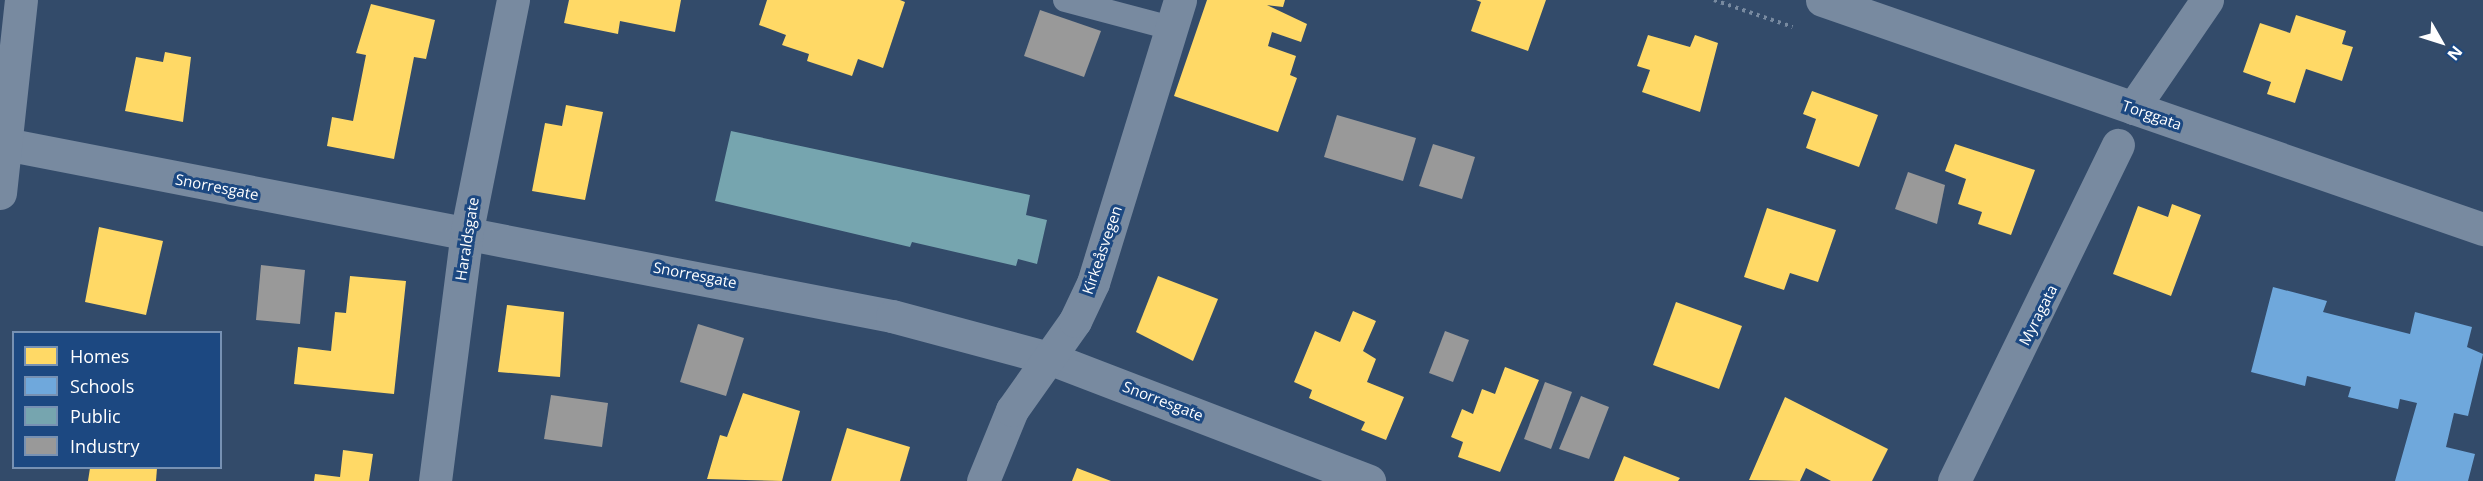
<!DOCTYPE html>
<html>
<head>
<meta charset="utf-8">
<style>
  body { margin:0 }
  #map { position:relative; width:2483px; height:481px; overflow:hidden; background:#334b6a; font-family:"Open Sans",sans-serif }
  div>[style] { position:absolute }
  .homes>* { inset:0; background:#ffd966 }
  .schools>* { inset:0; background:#6fa8dc }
  .public>* { inset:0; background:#76a5af }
  .industry>* { inset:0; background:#999 }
  .path>* { height:4px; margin-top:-2px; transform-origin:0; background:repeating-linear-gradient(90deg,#788aa0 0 3px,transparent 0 7.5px) }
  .lane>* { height:24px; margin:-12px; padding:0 12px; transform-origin:12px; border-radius:12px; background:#788aa0 }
  .street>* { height:33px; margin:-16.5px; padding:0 16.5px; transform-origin:16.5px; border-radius:16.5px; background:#788aa0 }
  span { translate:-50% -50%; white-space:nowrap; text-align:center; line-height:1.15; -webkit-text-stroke:6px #1c4881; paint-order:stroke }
  .street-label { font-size:15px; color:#fff }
  .legend { position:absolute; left:12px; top:331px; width:210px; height:138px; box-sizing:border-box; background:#1c4881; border:2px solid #7791b3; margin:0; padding:8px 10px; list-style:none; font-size:18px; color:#fff }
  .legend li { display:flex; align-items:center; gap:12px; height:30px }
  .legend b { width:30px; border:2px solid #7791b3 }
  .north { position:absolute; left:2411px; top:12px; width:60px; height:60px; -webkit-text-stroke:4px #1c4881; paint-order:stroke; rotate:129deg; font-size:16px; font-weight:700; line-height:24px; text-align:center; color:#fff }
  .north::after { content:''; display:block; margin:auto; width:21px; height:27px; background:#fff; clip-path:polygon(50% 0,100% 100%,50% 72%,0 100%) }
</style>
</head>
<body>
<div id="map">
  <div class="homes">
    <div style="clip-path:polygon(569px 0,681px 0,675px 32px,620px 21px,618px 34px,564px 23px)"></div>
    <div style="clip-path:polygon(767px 0,900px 0,905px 2px,883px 68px,858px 59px,852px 76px,807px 61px,809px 54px,782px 45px,786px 35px,759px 25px)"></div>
    <div style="clip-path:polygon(1207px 0,1285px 0,1283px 7px,1267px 5px,1307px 24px,1301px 42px,1272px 32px,1268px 46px,1296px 56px,1290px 75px,1297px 78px,1278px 132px,1174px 96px)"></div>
    <div style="clip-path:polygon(1476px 0,1546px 0,1528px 51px,1471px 31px,1481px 2px)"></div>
    <div style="clip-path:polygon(371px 4px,435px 20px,426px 59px,414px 57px,394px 159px,327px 146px,332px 117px,353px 121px,366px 55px,356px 53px)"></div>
    <div style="clip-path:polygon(2296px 15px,2346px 31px,2342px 44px,2353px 47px,2342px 81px,2306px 69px,2295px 103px,2267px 94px,2271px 82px,2243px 72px,2260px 23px,2290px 33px)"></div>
    <div style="clip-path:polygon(1648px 35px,1690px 47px,1695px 35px,1718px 43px,1700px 112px,1642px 92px,1650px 70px,1637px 66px)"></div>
    <div style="clip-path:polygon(165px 52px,191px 57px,183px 122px,125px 111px,136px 57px,163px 62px)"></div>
    <div style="clip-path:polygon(1812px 91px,1878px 115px,1859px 167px,1806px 148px,1816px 119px,1803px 114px)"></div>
    <div style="clip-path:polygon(566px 105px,603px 112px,585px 200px,532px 191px,545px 123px,562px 126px)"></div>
    <div style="clip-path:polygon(1955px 144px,2035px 170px,2011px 235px,1978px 224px,1982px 212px,1958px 204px,1966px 179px,1945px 171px)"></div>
    <div style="clip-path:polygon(2172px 204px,2201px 215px,2171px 296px,2113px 274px,2138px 206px,2168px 217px)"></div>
    <div style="clip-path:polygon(1767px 208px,1836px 230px,1818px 282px,1790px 273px,1784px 290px,1744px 277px)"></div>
    <div style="clip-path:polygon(99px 227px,163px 241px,146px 315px,85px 302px)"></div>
    <div style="clip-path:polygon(350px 276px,406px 281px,394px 394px,294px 384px,298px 347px,331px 351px,335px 312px,346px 313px)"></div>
    <div style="clip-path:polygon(1158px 276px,1218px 299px,1193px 361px,1136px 332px)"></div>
    <div style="clip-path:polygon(1676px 302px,1742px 326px,1719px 389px,1653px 365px)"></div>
    <div style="clip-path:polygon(507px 305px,564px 312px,560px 377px,498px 372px)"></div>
    <div style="clip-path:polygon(1353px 311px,1376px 321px,1363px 351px,1376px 359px,1367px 382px,1404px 397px,1386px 440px,1361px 430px,1365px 422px,1309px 398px,1312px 390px,1294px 382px,1315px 331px,1340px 342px)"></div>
    <div style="clip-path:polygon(1505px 367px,1539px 380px,1500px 472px,1458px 457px,1463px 442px,1451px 437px,1462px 409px,1473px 414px,1482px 389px,1495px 394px)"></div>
    <div style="clip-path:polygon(743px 393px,800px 411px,782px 481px,707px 479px,720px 435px,727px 437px)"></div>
    <div style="clip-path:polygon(1785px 397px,1888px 449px,1872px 481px,1831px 481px,1806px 468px,1800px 481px,1749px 480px)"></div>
    <div style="clip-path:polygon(847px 428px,910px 447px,900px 481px,831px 481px)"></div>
    <div style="clip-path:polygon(343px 450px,373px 454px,369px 481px,314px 481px,315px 474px,340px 477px)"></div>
    <div style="clip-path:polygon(1624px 456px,1680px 478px,1678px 481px,1614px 481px)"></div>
    <div style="clip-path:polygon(90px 468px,157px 468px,156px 481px,88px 481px)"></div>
    <div style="clip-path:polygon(1077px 468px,1111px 481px,1072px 481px)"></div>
  </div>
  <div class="schools">
    <div style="clip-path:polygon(2273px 287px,2327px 301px,2323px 312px,2410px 334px,2415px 312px,2472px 327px,2467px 347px,2483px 354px,2468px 416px,2454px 413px,2446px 447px,2475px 454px,2468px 481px,2395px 481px,2417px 403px,2400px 399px,2398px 409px,2348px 397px,2351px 387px,2307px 376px,2305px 386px,2251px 372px)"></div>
  </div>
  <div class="public">
    <div style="clip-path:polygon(731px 131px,1030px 195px,1026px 215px,1047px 220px,1037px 264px,1018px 259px,1016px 266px,912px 242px,910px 247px,715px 201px)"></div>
  </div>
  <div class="industry">
    <div style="clip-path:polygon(1040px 10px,1101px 31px,1084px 77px,1024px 56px)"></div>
    <div style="clip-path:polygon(1337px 115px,1416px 138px,1403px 181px,1324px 157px)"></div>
    <div style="clip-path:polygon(1433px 144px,1475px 157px,1462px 199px,1419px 186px)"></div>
    <div style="clip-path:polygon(1908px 172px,1945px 185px,1937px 224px,1895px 209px)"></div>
    <div style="clip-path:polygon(261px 265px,305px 270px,300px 324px,256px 320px)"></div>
    <div style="clip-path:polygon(698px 324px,744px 338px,726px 396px,680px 382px)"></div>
    <div style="clip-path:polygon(1445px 331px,1469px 340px,1453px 382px,1429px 373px)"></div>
    <div style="clip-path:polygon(1545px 382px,1572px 392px,1551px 449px,1524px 439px)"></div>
    <div style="clip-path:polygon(551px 395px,608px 403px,602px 447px,544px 439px)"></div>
    <div style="clip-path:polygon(1581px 396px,1609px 407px,1589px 459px,1559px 449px)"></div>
  </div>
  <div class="path">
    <div style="left:1714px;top:0;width:83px;rotate:18.9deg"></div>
  </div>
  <div class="lane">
    <div style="left:1065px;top:0;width:110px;rotate:14.8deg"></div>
  </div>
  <div class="street">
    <div style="left:1822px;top:0;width:700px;rotate:19.11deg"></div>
    <div style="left:2133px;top:108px;width:131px;rotate:-55.6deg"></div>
    <div style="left:0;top:143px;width:909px;rotate:10.98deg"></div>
    <div style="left:892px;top:316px;width:163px;rotate:15deg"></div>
    <div style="left:1049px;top:358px;width:343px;rotate:21deg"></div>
    <div style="left:0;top:193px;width:194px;rotate:-83.8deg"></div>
    <div style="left:435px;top:481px;width:253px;rotate:-82.7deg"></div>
    <div style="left:467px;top:230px;width:235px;rotate:-78.7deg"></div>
    <div style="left:983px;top:481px;width:77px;rotate:-67.8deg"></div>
    <div style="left:1012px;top:410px;width:109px;rotate:-54.7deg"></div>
    <div style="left:1075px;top:321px;width:42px;rotate:-64.7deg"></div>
    <div style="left:1093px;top:283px;width:296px;rotate:-72.9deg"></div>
    <div style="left:1954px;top:481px;width:374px;rotate:-64deg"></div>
  </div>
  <div class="street-label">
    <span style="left:2152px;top:115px;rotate:19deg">Torggata</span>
    <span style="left:217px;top:187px;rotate:11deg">Snorresgate</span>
    <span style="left:467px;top:239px;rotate:-81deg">Haraldsgate</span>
    <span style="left:1102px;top:250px;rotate:-71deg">Kirkeåsvegen</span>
    <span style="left:695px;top:275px;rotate:11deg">Snorresgate</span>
    <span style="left:2038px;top:315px;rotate:-63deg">Myragata</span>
    <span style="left:1163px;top:401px;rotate:21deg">Snorresgate</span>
  </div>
  <ul class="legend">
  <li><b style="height:16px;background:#ffd966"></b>Homes</li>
  <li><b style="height:16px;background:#6fa8dc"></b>Schools</li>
  <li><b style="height:16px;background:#76a5af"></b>Public</li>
  <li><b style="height:16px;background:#999"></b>Industry</li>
  </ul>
  <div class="north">N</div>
</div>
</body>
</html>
